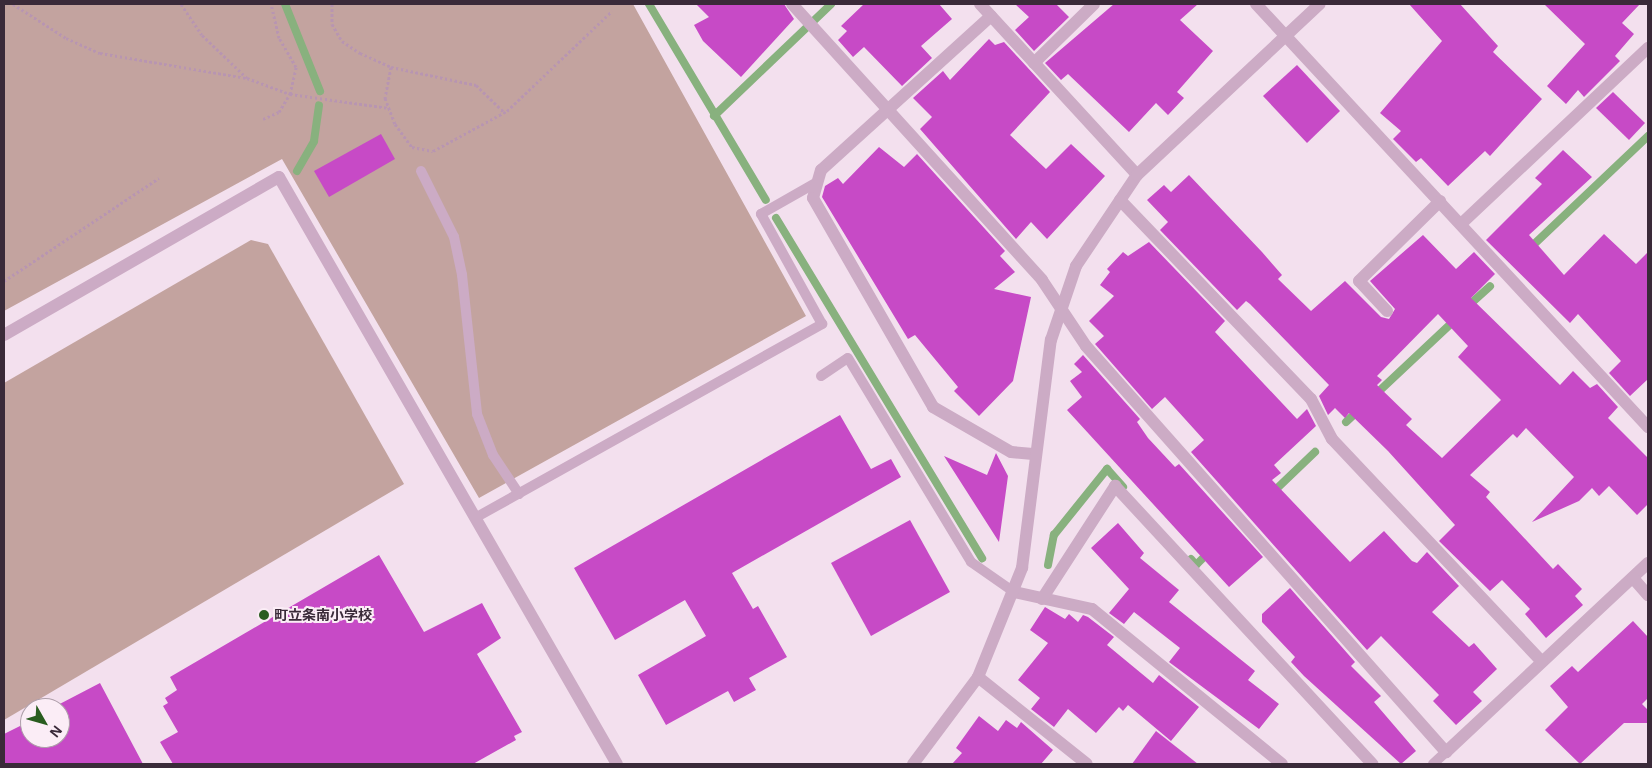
<!DOCTYPE html>
<html>
<head>
<meta charset="utf-8">
<style>
  body { margin:0 }
  #map { position:relative; width:1652px; height:768px; overflow:hidden; background:#f3e0ee; font-family:Arial,"Noto Sans JP",sans-serif }
  div>[style] { position:absolute }
  .green>* { inset:0; background:#c3a39f }
  .stream>* { height:8px; margin:-4px; padding:0 4px; transform-origin:4px; border-radius:4px; background:#88b17e }
  .building>* { inset:0; background:#c74ac6 }
  .path>* { height:3px; margin-top:-1.5px; transform-origin:0; background:repeating-linear-gradient(90deg,#b895b1 0 2.5px,transparent 0 5px) }
  .service>* { height:10px; margin:-5px; padding:0 5px; transform-origin:5px; border-radius:5px; background:#ccabc5 }
  .minor>* { height:12px; margin:-6px; padding:0 6px; transform-origin:6px; border-radius:6px; background:#ccabc5 }
  .tertiary>* { height:12px; margin:-6px; padding:0 6px; transform-origin:6px; border-radius:6px; background:#ccabc5 }
  .dots>* { width:14px; height:14px; translate:-50% -50%; box-sizing:border-box; border:2px solid #fbedf6; border-radius:50% }
  span { translate:-50% -50%; white-space:nowrap; text-align:center; line-height:1.15; -webkit-text-stroke:4px #fbedf6; paint-order:stroke }
  .poi-label { font-size:14px; color:#3a2a39; font-weight:700 }
  .left { translate:0 -50%; text-align:left }
  .frame { position:absolute; inset:0; border:5px solid #3a2a39; pointer-events:none }
  .north { position:absolute; left:20px; top:698px; width:50px; height:50px; box-sizing:border-box; background:#fbedf6; border:1px solid #ae9faa; border-radius:50%; rotate:128deg; font-size:14px; font-weight:700; line-height:20px; text-align:center; color:#3a2a39 }
  .north::after { content:''; display:block; margin:auto; width:18px; height:22px; background:#295c1f; clip-path:polygon(50% 0,100% 100%,50% 72%,0 100%) }
</style>
</head>
<body>
<div id="map">
  <div class="green">
    <div style="clip-path:polygon(4px 4px,633px 4px,806px 316px,479px 498px,282px 159px,4px 311px)"></div>
    <div style="clip-path:polygon(251px 240px,268px 244px,404px 484px,4px 720px,4px 383px)"></div>
  </div>
  <div class="stream">
    <div style="left:285px;top:4px;width:94px;rotate:68.1deg"></div>
    <div style="left:649px;top:4px;width:228px;rotate:59.2deg"></div>
    <div style="left:714px;top:116px;width:162px;rotate:-43.7deg"></div>
    <div style="left:297px;top:171px;width:34px;rotate:-60deg"></div>
    <div style="left:314px;top:141px;width:36px;rotate:-82deg"></div>
    <div style="left:776px;top:218px;width:398px;rotate:58.8deg"></div>
    <div style="left:1529px;top:249px;width:164px;rotate:-43.5deg"></div>
    <div style="left:1467px;top:307px;width:31px;rotate:-42deg"></div>
    <div style="left:1375px;top:395px;width:111px;rotate:-43.2deg"></div>
    <div style="left:1346px;top:422px;width:18px;rotate:-43deg"></div>
    <div style="left:1271px;top:494px;width:61px;rotate:-43.7deg"></div>
    <div style="left:1191px;top:559px;width:8px;rotate:50deg"></div>
    <div style="left:1196px;top:565px;width:20px;rotate:-45deg"></div>
    <div style="left:1048px;top:565px;width:31px;rotate:-79deg"></div>
    <div style="left:1054px;top:535px;width:85px;rotate:-51.2deg"></div>
    <div style="left:1107px;top:469px;width:24px;rotate:48deg"></div>
  </div>
  <div class="building">
    <div style="clip-path:polygon(696px 4px,784px 4px,794px 19px,741px 77px,703px 41px,694px 25px,709px 17px)"></div>
    <div style="clip-path:polygon(864px 4px,939px 4px,952px 19px,921px 46px,932px 58px,902px 86px,864px 47px,853px 57px,838px 40px,847px 31px,841px 26px)"></div>
    <div style="clip-path:polygon(1015px 4px,1056px 4px,1069px 17px,1034px 51px,1015px 30px,1029px 17px)"></div>
    <div style="clip-path:polygon(1114px 4px,1198px 4px,1180px 20px,1213px 51px,1177px 92px,1184px 98px,1168px 115px,1156px 103px,1129px 132px,1068px 74px,1061px 80px,1045px 63px)"></div>
    <div style="clip-path:polygon(1409px 4px,1460px 4px,1498px 46px,1493px 52px,1542px 99px,1490px 156px,1485px 151px,1448px 186px,1421px 158px,1416px 162px,1393px 139px,1401px 131px,1380px 113px,1442px 41px)"></div>
    <div style="clip-path:polygon(1544px 4px,1640px 4px,1622px 23px,1634px 34px,1615px 56px,1620px 61px,1584px 97px,1578px 90px,1566px 104px,1547px 86px,1585px 44px)"></div>
    <div style="clip-path:polygon(989px 39px,995px 45px,1004px 42px,1050px 92px,1010px 135px,1046px 169px,1071px 144px,1105px 176px,1047px 239px,1031px 222px,1016px 239px,920px 129px,932px 117px,913px 98px,943px 71px,950px 80px)"></div>
    <div style="clip-path:polygon(1297px 65px,1340px 111px,1307px 143px,1263px 96px)"></div>
    <div style="clip-path:polygon(1613px 92px,1645px 123px,1629px 140px,1596px 108px)"></div>
    <div style="clip-path:polygon(381px 134px,395px 159px,329px 197px,314px 171px)"></div>
    <div style="clip-path:polygon(879px 147px,904px 167px,917px 154px,1005px 251px,1000px 256px,1015px 272px,994px 289px,1031px 297px,1013px 381px,979px 416px,954px 391px,958px 387px,915px 335px,908px 339px,822px 197px,825px 186px,838px 178px,843px 184px)"></div>
    <div style="clip-path:polygon(1563px 150px,1592px 177px,1529px 235px,1564px 275px,1604px 234px,1636px 264px,1648px 252px,1648px 379px,1630px 396px,1609px 373px,1621px 361px,1578px 314px,1570px 323px,1486px 240px,1542px 184px,1535px 178px)"></div>
    <div style="clip-path:polygon(evenodd,1189px 175px,1262px 252px,1282px 275px,1278px 279px,1311px 311px,1345px 281px,1381px 317px,1389px 319px,1395px 309px,1370px 281px,1423px 235px,1456px 269px,1474px 252px,1495px 274px,1471px 298px,1560px 385px,1573px 371px,1590px 388px,1597px 384px,1618px 407px,1608px 418px,1648px 458px,1648px 504px,1637px 515px,1609px 486px,1599px 496px,1592px 488px,1579px 501px,1532px 522px,1574px 477px,1526px 428px,1517px 438px,1513px 434px,1470px 475px,1490px 492px,1486px 497px,1553px 569px,1558px 564px,1582px 589px,1575px 596px,1583px 605px,1546px 638px,1525px 614px,1530px 609px,1502px 580px,1490px 591px,1439px 541px,1455px 525px,1388px 451px,1349px 413px,1345px 418px,1335px 408px,1328px 415px,1319px 396px,1329px 385px,1250px 304px,1246px 301px,1237px 310px,1160px 230px,1168px 222px,1147px 200px,1164px 185px,1171px 192px,1189px 175px,1438px 314px,1468px 346px,1458px 357px,1501px 400px,1442px 458px,1406px 425px,1412px 419px,1377px 385px,1382px 380px,1377px 376px,1438px 314px)"></div>
    <div style="clip-path:polygon(1149px 242px,1225px 321px,1215px 332px,1297px 419px,1307px 409px,1316px 426px,1274px 465px,1281px 473px,1272px 480px,1350px 562px,1384px 531px,1412px 561px,1417px 563px,1427px 552px,1459px 586px,1432px 612px,1469px 647px,1474px 643px,1497px 669px,1473px 692px,1482px 701px,1456px 725px,1433px 701px,1439px 695px,1381px 636px,1367px 650px,1191px 452px,1204px 440px,1165px 397px,1152px 409px,1095px 344px,1104px 336px,1089px 321px,1114px 296px,1100px 285px,1110px 272px,1107px 269px,1123px 252px,1128px 256px)"></div>
    <div style="clip-path:polygon(1083px 355px,1140px 419px,1137px 422px,1148px 438px,1175px 467px,1179px 464px,1263px 557px,1229px 587px,1067px 410px,1082px 397px,1070px 381px,1082px 372px,1074px 364px)"></div>
    <div style="clip-path:polygon(840px 415px,871px 469px,891px 459px,901px 477px,732px 573px,753px 609px,758px 606px,787px 657px,749px 678px,756px 690px,734px 702px,728px 691px,666px 725px,638px 675px,706px 636px,685px 600px,615px 640px,574px 568px)"></div>
    <div style="clip-path:polygon(996px 453px,1008px 476px,999px 542px,944px 456px,987px 475px)"></div>
    <div style="clip-path:polygon(910px 520px,950px 592px,871px 636px,831px 563px)"></div>
    <div style="clip-path:polygon(1118px 523px,1144px 553px,1140px 558px,1179px 590px,1169px 602px,1255px 671px,1248px 680px,1279px 704px,1259px 729px,1169px 662px,1180px 648px,1134px 612px,1124px 624px,1109px 613px,1129px 589px,1091px 548px)"></div>
    <div style="clip-path:polygon(379px 555px,424px 632px,482px 603px,501px 638px,477px 654px,522px 732px,514px 736px,516px 740px,473px 764px,173px 764px,160px 742px,178px 732px,163px 706px,168px 703px,165px 698px,177px 690px,170px 677px)"></div>
    <div style="clip-path:polygon(1290px 588px,1355px 662px,1351px 666px,1381px 696px,1374px 702px,1416px 751px,1401px 764px,1304px 676px,1291px 662px,1295px 657px,1262px 622px,1262px 614px)"></div>
    <div style="clip-path:polygon(1045px 607px,1065px 619px,1069px 614px,1078px 622px,1083px 615px,1088px 617px,1114px 637px,1107px 645px,1153px 683px,1159px 675px,1199px 707px,1171px 741px,1128px 705px,1123px 711px,1119px 707px,1096px 733px,1068px 709px,1054px 727px,1031px 709px,1040px 698px,1018px 680px,1048px 643px,1030px 630px)"></div>
    <div style="clip-path:polygon(1633px 621px,1648px 637px,1648px 698px,1642px 704px,1648px 710px,1648px 723px,1624px 723px,1580px 764px,1545px 730px,1568px 707px,1550px 686px,1572px 666px,1578px 672px)"></div>
    <div style="clip-path:polygon(100px 683px,143px 764px,4px 764px,4px 734px,30px 721px,30px 738px,60px 738px,60px 708px,52px 708px)"></div>
    <div style="clip-path:polygon(979px 716px,998px 731px,1006px 720px,1017px 728px,1021px 722px,1053px 750px,1041px 764px,952px 764px,962px 753px,956px 748px)"></div>
    <div style="clip-path:polygon(1156px 731px,1198px 764px,1132px 764px)"></div>
  </div>
  <div class="path">
    <div style="left:13px;top:4px;width:63px;rotate:32.7deg"></div>
    <div style="left:66px;top:38px;width:37px;rotate:24deg"></div>
    <div style="left:100px;top:53px;width:149px;rotate:9.7deg"></div>
    <div style="left:247px;top:78px;width:46px;rotate:20.4deg"></div>
    <div style="left:290px;top:94px;width:100px;rotate:8deg"></div>
    <div style="left:181px;top:4px;width:37px;rotate:56deg"></div>
    <div style="left:202px;top:35px;width:62px;rotate:43.7deg"></div>
    <div style="left:332px;top:4px;width:20px;rotate:90deg"></div>
    <div style="left:332px;top:24px;width:20px;rotate:60deg"></div>
    <div style="left:342px;top:41px;width:22px;rotate:34deg"></div>
    <div style="left:360px;top:53px;width:34px;rotate:24deg"></div>
    <div style="left:391px;top:67px;width:87px;rotate:12deg"></div>
    <div style="left:476px;top:85px;width:39px;rotate:44deg"></div>
    <div style="left:391px;top:67px;width:32px;rotate:101deg"></div>
    <div style="left:385px;top:98px;width:28px;rotate:69deg"></div>
    <div style="left:395px;top:124px;width:29px;rotate:54deg"></div>
    <div style="left:412px;top:147px;width:21px;rotate:11deg"></div>
    <div style="left:433px;top:151px;width:84px;rotate:-28.4deg"></div>
    <div style="left:507px;top:111px;width:145px;rotate:-43.6deg"></div>
    <div style="left:263px;top:119px;width:17px;rotate:-24deg"></div>
    <div style="left:279px;top:112px;width:21px;rotate:-59deg"></div>
    <div style="left:290px;top:94px;width:28px;rotate:-77deg"></div>
    <div style="left:296px;top:67px;width:34px;rotate:-120deg"></div>
    <div style="left:279px;top:38px;width:35px;rotate:-103deg"></div>
    <div style="left:4px;top:281px;width:186px;rotate:-33.6deg"></div>
  </div>
  <div class="service">
    <div style="left:421px;top:171px;width:74px;rotate:63.4deg"></div>
    <div style="left:454px;top:237px;width:39px;rotate:78deg"></div>
    <div style="left:462px;top:275px;width:140px;rotate:83.8deg"></div>
    <div style="left:477px;top:414px;width:44px;rotate:68.7deg"></div>
    <div style="left:493px;top:455px;width:47px;rotate:56.3deg"></div>
    <div style="left:821px;top:376px;width:32px;rotate:-34deg"></div>
    <div style="left:848px;top:358px;width:238px;rotate:58.9deg"></div>
    <div style="left:971px;top:562px;width:52px;rotate:34.9deg"></div>
    <div style="left:475px;top:518px;width:398px;rotate:-29.2deg"></div>
    <div style="left:822px;top:324px;width:126px;rotate:-119deg"></div>
    <div style="left:761px;top:214px;width:64px;rotate:-29.7deg"></div>
    <div style="left:1433px;top:764px;width:18px;rotate:-43deg"></div>
  </div>
  <div class="minor">
    <div style="left:792px;top:4px;width:372px;rotate:47.8deg"></div>
    <div style="left:1042px;top:280px;width:79px;rotate:56.3deg"></div>
    <div style="left:1086px;top:346px;width:543px;rotate:48.44deg"></div>
    <div style="left:1446px;top:752px;width:277px;rotate:-43.1deg"></div>
    <div style="left:980px;top:4px;width:232px;rotate:47.4deg"></div>
    <div style="left:1256px;top:4px;width:577px;rotate:47.18deg"></div>
    <div style="left:991px;top:16px;width:229px;rotate:137.8deg"></div>
    <div style="left:821px;top:170px;width:29px;rotate:106deg"></div>
    <div style="left:813px;top:198px;width:241px;rotate:60.1deg"></div>
    <div style="left:933px;top:407px;width:90px;rotate:30deg"></div>
    <div style="left:1011px;top:452px;width:25px;rotate:5deg"></div>
    <div style="left:1034px;top:63px;width:84px;rotate:-44.5deg"></div>
    <div style="left:1120px;top:200px;width:276px;rotate:46.2deg"></div>
    <div style="left:1311px;top:399px;width:45px;rotate:62.3deg"></div>
    <div style="left:1332px;top:439px;width:306px;rotate:46.7deg"></div>
    <div style="left:1461px;top:224px;width:257px;rotate:-43.3deg"></div>
    <div style="left:1387px;top:311px;width:41px;rotate:-133deg"></div>
    <div style="left:1359px;top:281px;width:114px;rotate:-44.6deg"></div>
    <div style="left:4px;top:335px;width:317px;rotate:-29.9deg"></div>
    <div style="left:279px;top:177px;width:677px;rotate:60.07deg"></div>
    <div style="left:1633px;top:578px;width:23px;rotate:49deg"></div>
    <div style="left:1014px;top:592px;width:80px;rotate:12.3deg"></div>
    <div style="left:1092px;top:609px;width:245px;rotate:39.2deg"></div>
    <div style="left:1042px;top:599px;width:135px;rotate:-57.1deg"></div>
    <div style="left:1115px;top:486px;width:379px;rotate:47.2deg"></div>
    <div style="left:978px;top:677px;width:139px;rotate:38.6deg"></div>
  </div>
  <div class="tertiary">
    <div style="left:913px;top:764px;width:109px;rotate:-53.2deg"></div>
    <div style="left:978px;top:677px;width:118px;rotate:-68deg"></div>
    <div style="left:1022px;top:568px;width:230px;rotate:-82.8deg"></div>
    <div style="left:1051px;top:340px;width:78px;rotate:-71.3deg"></div>
    <div style="left:1076px;top:266px;width:110px;rotate:-56.2deg"></div>
    <div style="left:1137px;top:175px;width:250px;rotate:-43.1deg"></div>
  </div>
  <div class="dots">
    <div style="left:264px;top:615px;background:#295c1f"></div>
  </div>
  <div class="poi-label">
    <span class="left" style="left:274px;top:615px">町立条南小学校</span>
  </div>
  <div class="frame"></div>
  <div class="north">N</div>
</div>
</body>
</html>
